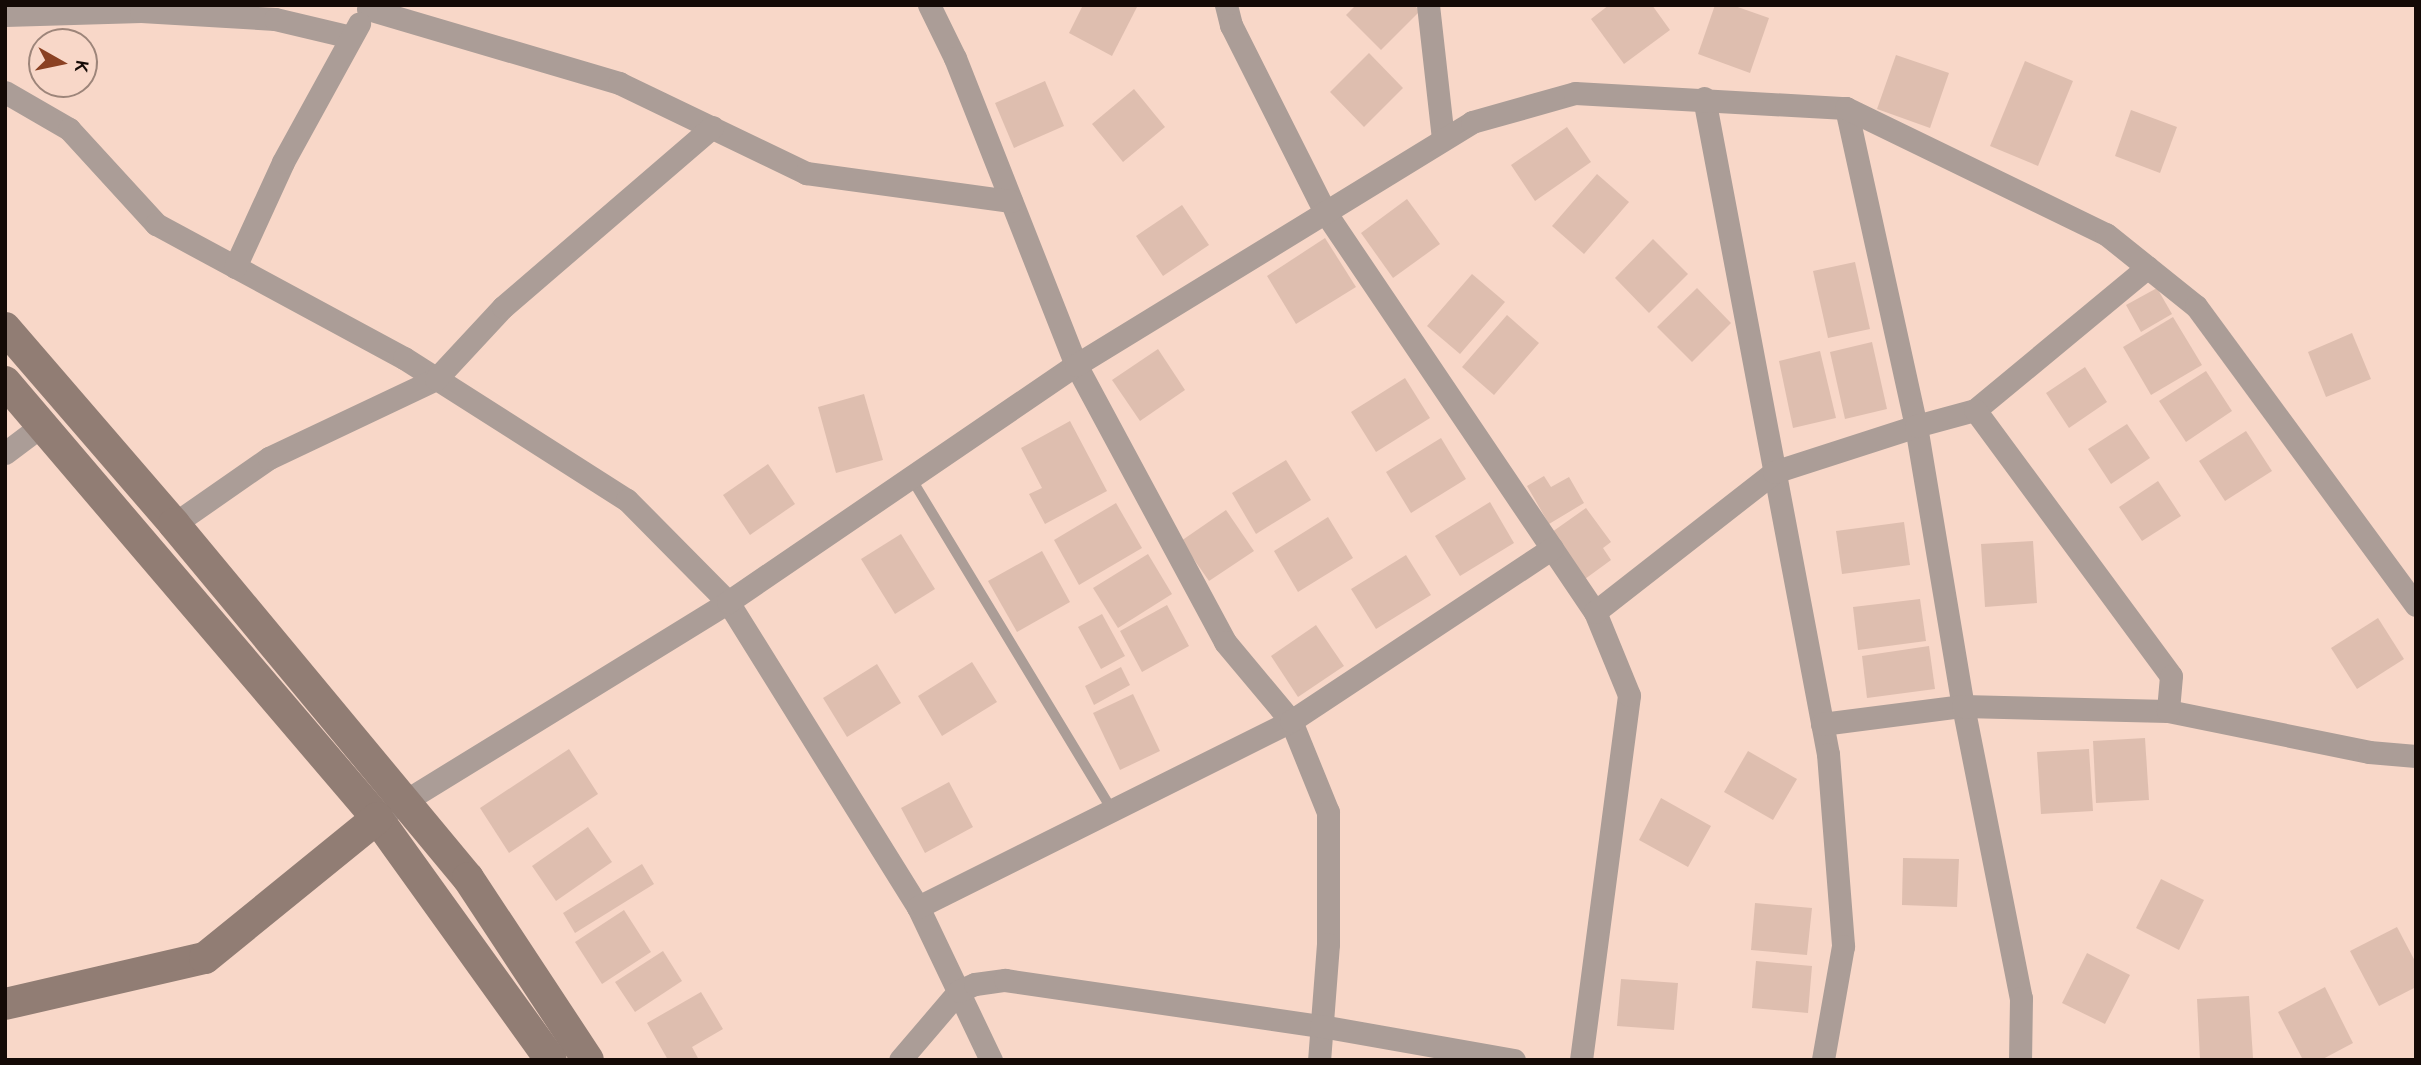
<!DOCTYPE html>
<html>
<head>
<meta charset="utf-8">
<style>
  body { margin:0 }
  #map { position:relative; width:2421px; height:1065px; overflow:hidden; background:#f8d7c8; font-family:Karla,sans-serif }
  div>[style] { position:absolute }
  .building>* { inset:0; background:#debeaf }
  .lane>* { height:10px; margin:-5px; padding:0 5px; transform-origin:5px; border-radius:5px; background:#ab9d97 }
  .street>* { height:23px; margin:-11.5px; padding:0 11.5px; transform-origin:11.5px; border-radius:11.5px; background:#ab9d97 }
  .secondary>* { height:32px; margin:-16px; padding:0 16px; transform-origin:16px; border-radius:16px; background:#917d74 }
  span { translate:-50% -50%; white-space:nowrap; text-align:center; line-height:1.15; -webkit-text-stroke:5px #f8d7c8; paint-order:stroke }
  .frame { position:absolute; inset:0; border:7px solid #140a06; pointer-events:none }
  .north { position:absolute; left:28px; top:28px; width:70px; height:70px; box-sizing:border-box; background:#f8d7c8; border:2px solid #9d857a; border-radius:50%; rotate:99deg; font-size:19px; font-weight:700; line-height:28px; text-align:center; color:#140a06 }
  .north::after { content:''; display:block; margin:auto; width:24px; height:32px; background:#8a4123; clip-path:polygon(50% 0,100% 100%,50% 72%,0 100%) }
</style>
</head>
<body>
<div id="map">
  <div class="building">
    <div style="clip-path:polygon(1083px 5px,1137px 7px,1112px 56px,1069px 33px)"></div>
    <div style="clip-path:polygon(1356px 5px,1414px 5px,1420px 11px,1381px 50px,1346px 15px)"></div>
    <div style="clip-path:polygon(1609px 5px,1652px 5px,1670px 30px,1624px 64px,1591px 19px)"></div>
    <div style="clip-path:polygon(1715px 5px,1732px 5px,1769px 18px,1750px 73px,1698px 54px)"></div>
    <div style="clip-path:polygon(1369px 53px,1403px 88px,1364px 127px,1330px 92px)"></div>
    <div style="clip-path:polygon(1896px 55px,1949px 73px,1930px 128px,1877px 109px)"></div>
    <div style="clip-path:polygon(2025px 61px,2073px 81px,2038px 166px,1990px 146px)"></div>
    <div style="clip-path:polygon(1045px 81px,1064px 126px,1014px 148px,995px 103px)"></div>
    <div style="clip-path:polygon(1134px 89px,1165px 127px,1123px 162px,1092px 124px)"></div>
    <div style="clip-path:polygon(2131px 110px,2177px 127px,2160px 173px,2115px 156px)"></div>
    <div style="clip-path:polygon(1567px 127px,1591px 162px,1535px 201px,1511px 165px)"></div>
    <div style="clip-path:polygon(1597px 174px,1629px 202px,1584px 254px,1552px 226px)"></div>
    <div style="clip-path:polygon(1407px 199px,1440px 244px,1393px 278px,1361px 233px)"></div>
    <div style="clip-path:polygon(1182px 205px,1209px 245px,1163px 276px,1136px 236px)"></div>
    <div style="clip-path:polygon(1325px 238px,1356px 287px,1296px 324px,1267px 276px)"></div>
    <div style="clip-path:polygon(1653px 239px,1688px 274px,1649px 313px,1615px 278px)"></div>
    <div style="clip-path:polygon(1855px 262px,1870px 329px,1828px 338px,1813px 271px)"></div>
    <div style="clip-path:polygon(1472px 274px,1505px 302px,1460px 354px,1427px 326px)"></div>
    <div style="clip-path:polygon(1697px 288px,1731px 323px,1692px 362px,1657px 327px)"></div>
    <div style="clip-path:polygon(2157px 288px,2172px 314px,2141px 332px,2126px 305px)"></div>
    <div style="clip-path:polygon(1507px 315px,1539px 343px,1494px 395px,1462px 367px)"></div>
    <div style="clip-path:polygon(2173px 317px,2202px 365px,2151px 395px,2123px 347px)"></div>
    <div style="clip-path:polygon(2352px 333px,2371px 379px,2326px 397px,2308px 352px)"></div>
    <div style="clip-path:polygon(1872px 342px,1887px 409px,1845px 419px,1830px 352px)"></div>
    <div style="clip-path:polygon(1158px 349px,1185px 390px,1140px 421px,1112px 380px)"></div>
    <div style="clip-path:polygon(1820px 351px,1836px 418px,1793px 428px,1779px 361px)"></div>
    <div style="clip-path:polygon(2085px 367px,2107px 402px,2069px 428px,2046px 393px)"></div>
    <div style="clip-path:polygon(2206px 371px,2232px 411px,2186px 442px,2159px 401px)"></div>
    <div style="clip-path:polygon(1405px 378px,1430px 418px,1376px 452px,1351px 412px)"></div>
    <div style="clip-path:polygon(864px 394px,883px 460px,836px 473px,818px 407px)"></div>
    <div style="clip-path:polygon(1070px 421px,1107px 491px,1045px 524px,1029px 494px,1042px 488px,1021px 448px)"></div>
    <div style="clip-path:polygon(2127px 424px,2150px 458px,2111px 484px,2088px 449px)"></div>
    <div style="clip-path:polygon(2246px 431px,2272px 471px,2225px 501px,2199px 461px)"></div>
    <div style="clip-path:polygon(1441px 438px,1466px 479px,1411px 513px,1386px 472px)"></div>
    <div style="clip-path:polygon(1286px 460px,1311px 500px,1256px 534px,1232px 493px)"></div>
    <div style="clip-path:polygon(768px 464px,795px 504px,750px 535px,723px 495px)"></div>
    <div style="clip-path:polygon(1544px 476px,1551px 487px,1569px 477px,1584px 503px,1549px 524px,1527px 486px)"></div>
    <div style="clip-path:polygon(2158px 481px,2181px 516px,2142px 541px,2119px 507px)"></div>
    <div style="clip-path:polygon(1490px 502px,1514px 543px,1460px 576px,1435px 536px)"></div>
    <div style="clip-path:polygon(1116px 503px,1142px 548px,1079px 585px,1054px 540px)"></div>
    <div style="clip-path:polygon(1586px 508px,1611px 542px,1603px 548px,1611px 560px,1585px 579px,1552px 532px)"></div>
    <div style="clip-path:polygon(1226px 510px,1254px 551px,1209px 581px,1181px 541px)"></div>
    <div style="clip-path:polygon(1328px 517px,1353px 558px,1298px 592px,1274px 551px)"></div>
    <div style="clip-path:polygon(1904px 522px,1910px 565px,1842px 574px,1836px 531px)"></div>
    <div style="clip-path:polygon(901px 534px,935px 589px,895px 614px,861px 559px)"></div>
    <div style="clip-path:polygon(2033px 541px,2037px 603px,1985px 607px,1981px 544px)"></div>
    <div style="clip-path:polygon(1042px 551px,1070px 602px,1017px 632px,988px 581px)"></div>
    <div style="clip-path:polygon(1148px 554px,1172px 594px,1118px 628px,1093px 588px)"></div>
    <div style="clip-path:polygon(1406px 555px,1431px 595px,1376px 629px,1351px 589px)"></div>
    <div style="clip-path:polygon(1920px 599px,1926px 641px,1858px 650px,1853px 607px)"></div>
    <div style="clip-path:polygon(1167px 605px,1189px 646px,1142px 672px,1120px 631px)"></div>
    <div style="clip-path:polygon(1102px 614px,1125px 656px,1101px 669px,1078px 627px)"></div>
    <div style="clip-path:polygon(2378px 618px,2404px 659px,2357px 689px,2331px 648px)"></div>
    <div style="clip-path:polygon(1316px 625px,1344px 666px,1298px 697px,1271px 656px)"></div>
    <div style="clip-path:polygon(1929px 646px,1935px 689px,1867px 698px,1862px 656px)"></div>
    <div style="clip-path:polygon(972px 662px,997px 702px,942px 736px,918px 696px)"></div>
    <div style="clip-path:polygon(877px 664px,901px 703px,847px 737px,823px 698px)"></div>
    <div style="clip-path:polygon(1121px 667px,1130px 685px,1094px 705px,1085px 686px)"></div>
    <div style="clip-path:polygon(1133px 694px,1160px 751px,1120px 770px,1093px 713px)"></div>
    <div style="clip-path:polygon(2145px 738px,2149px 800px,2096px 803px,2093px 741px)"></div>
    <div style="clip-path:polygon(569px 749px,598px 794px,509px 853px,480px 808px)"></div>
    <div style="clip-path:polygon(2089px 749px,2093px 811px,2041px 814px,2037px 752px)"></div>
    <div style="clip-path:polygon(1748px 751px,1797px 779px,1773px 820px,1724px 792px)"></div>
    <div style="clip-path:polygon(949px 782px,973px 827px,925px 853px,901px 808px)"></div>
    <div style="clip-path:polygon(1661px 798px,1711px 826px,1688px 867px,1639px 840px)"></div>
    <div style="clip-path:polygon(588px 827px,612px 862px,556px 901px,532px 866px)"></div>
    <div style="clip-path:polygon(1903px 858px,1959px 859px,1957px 907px,1902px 905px)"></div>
    <div style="clip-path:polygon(642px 864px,654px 884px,575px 933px,563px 913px)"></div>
    <div style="clip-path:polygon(2161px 879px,2204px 900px,2179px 950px,2136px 928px)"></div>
    <div style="clip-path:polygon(1755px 903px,1812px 908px,1807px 955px,1751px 950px)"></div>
    <div style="clip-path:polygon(624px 910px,651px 952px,602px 984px,575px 942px)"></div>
    <div style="clip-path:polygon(2397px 927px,2416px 963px,2416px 987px,2379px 1006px,2350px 951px)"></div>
    <div style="clip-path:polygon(663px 951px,682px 981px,635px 1012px,615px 982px)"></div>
    <div style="clip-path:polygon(2087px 953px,2130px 975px,2105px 1024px,2062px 1003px)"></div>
    <div style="clip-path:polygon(1756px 961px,1812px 966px,1808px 1013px,1752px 1008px)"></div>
    <div style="clip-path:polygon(1621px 979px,1678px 983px,1674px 1030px,1617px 1026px)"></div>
    <div style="clip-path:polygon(2325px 987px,2353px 1043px,2321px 1060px,2303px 1060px,2278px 1012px)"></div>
    <div style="clip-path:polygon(701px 992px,723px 1029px,692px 1047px,699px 1060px,668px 1060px,647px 1023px)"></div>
    <div style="clip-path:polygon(2249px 996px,2253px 1058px,2200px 1060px,2197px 999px)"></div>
  </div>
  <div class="lane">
    <div style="left:911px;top:478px;width:388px;rotate:58.8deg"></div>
  </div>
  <div class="street">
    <div style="left:929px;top:5px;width:59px;rotate:63.9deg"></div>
    <div style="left:955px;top:58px;width:330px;rotate:68.5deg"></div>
    <div style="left:1076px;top:365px;width:315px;rotate:61.7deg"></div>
    <div style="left:1225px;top:642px;width:103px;rotate:50.1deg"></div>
    <div style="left:1291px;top:721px;width:98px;rotate:67.9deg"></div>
    <div style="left:1328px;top:812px;width:132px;rotate:90deg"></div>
    <div style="left:1328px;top:944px;width:116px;rotate:94.4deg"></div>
    <div style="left:1226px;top:5px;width:21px;rotate:76deg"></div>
    <div style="left:1231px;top:25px;width:209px;rotate:63.3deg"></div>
    <div style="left:1325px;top:212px;width:483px;rotate:56deg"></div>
    <div style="left:1428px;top:5px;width:135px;rotate:83.6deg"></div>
    <div style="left:368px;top:9px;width:262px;rotate:16.4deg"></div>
    <div style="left:619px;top:83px;width:208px;rotate:25.7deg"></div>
    <div style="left:806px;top:173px;width:207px;rotate:7.8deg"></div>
    <div style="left:5px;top:15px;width:136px;rotate:-1.7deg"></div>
    <div style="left:141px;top:11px;width:134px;rotate:3.4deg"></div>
    <div style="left:275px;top:19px;width:78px;rotate:13.3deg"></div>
    <div style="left:5px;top:92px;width:74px;rotate:30deg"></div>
    <div style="left:69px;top:129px;width:129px;rotate:47.5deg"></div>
    <div style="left:156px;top:224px;width:282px;rotate:28.4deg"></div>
    <div style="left:404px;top:358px;width:264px;rotate:32.5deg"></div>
    <div style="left:627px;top:500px;width:144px;rotate:45.3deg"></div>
    <div style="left:728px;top:602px;width:359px;rotate:58.1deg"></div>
    <div style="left:918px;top:907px;width:170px;rotate:64.5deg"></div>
    <div style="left:1704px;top:98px;width:668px;rotate:79.3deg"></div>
    <div style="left:1828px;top:754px;width:193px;rotate:85.5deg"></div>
    <div style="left:1843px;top:946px;width:116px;rotate:100deg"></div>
    <div style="left:1846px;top:108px;width:326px;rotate:77.6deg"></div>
    <div style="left:1916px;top:426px;width:284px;rotate:80.5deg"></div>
    <div style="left:1963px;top:706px;width:298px;rotate:78.8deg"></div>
    <div style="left:2021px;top:998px;width:62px;rotate:90.9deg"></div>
    <div style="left:235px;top:267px;width:115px;rotate:-65.4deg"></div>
    <div style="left:283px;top:162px;width:158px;rotate:-61.2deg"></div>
    <div style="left:1975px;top:410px;width:224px;rotate:-39.6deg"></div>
    <div style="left:5px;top:453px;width:45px;rotate:-36.9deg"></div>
    <div style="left:174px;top:524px;width:116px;rotate:-34.8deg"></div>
    <div style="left:269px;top:458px;width:185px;rotate:-25.3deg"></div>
    <div style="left:436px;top:379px;width:98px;rotate:-47.1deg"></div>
    <div style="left:503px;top:307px;width:276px;rotate:-40.7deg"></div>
    <div style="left:1822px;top:724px;width:142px;rotate:-7.3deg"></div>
    <div style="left:1963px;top:706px;width:205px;rotate:1.4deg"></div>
    <div style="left:2168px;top:711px;width:205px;rotate:11.5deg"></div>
    <div style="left:2369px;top:752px;width:47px;rotate:4.9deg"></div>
    <div style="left:392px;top:809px;width:395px;rotate:-31.6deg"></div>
    <div style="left:728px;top:602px;width:421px;rotate:-34.3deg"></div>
    <div style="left:1076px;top:365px;width:465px;rotate:-31.5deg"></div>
    <div style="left:1472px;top:122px;width:107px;rotate:-15.7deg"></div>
    <div style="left:1575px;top:93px;width:271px;rotate:3.2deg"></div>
    <div style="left:1846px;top:108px;width:289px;rotate:25.9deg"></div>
    <div style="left:2106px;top:234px;width:115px;rotate:38.7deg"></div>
    <div style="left:2196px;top:306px;width:371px;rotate:53.7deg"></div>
    <div style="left:918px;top:907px;width:417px;rotate:-26.5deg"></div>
    <div style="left:1291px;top:721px;width:313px;rotate:-33.5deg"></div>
    <div style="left:900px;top:1060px;width:91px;rotate:-49.5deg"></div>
    <div style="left:959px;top:991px;width:17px;rotate:-24deg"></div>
    <div style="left:975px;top:984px;width:30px;rotate:-8deg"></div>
    <div style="left:1005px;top:980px;width:319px;rotate:8.3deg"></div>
    <div style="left:1321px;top:1026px;width:196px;rotate:10deg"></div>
    <div style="left:1581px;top:1060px;width:368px;rotate:-82.5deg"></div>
    <div style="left:1629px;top:695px;width:90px;rotate:-112.3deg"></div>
    <div style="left:1595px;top:612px;width:227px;rotate:-38deg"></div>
    <div style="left:1774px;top:472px;width:149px;rotate:-17.9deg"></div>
    <div style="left:1916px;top:426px;width:61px;rotate:-15.2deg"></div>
    <div style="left:1975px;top:410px;width:330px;rotate:53.6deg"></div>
    <div style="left:2171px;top:676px;width:35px;rotate:95deg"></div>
  </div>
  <div class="secondary">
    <div style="left:5px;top:328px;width:259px;rotate:49.2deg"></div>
    <div style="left:174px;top:524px;width:460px;rotate:50.3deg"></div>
    <div style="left:468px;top:878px;width:218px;rotate:56.6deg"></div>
    <div style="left:5px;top:382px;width:573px;rotate:49.53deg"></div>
    <div style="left:377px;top:818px;width:298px;rotate:54.3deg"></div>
    <div style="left:5px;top:1004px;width:205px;rotate:-13deg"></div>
    <div style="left:205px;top:958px;width:222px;rotate:-39.1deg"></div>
  </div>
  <div class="frame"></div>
  <div class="north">K</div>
</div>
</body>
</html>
